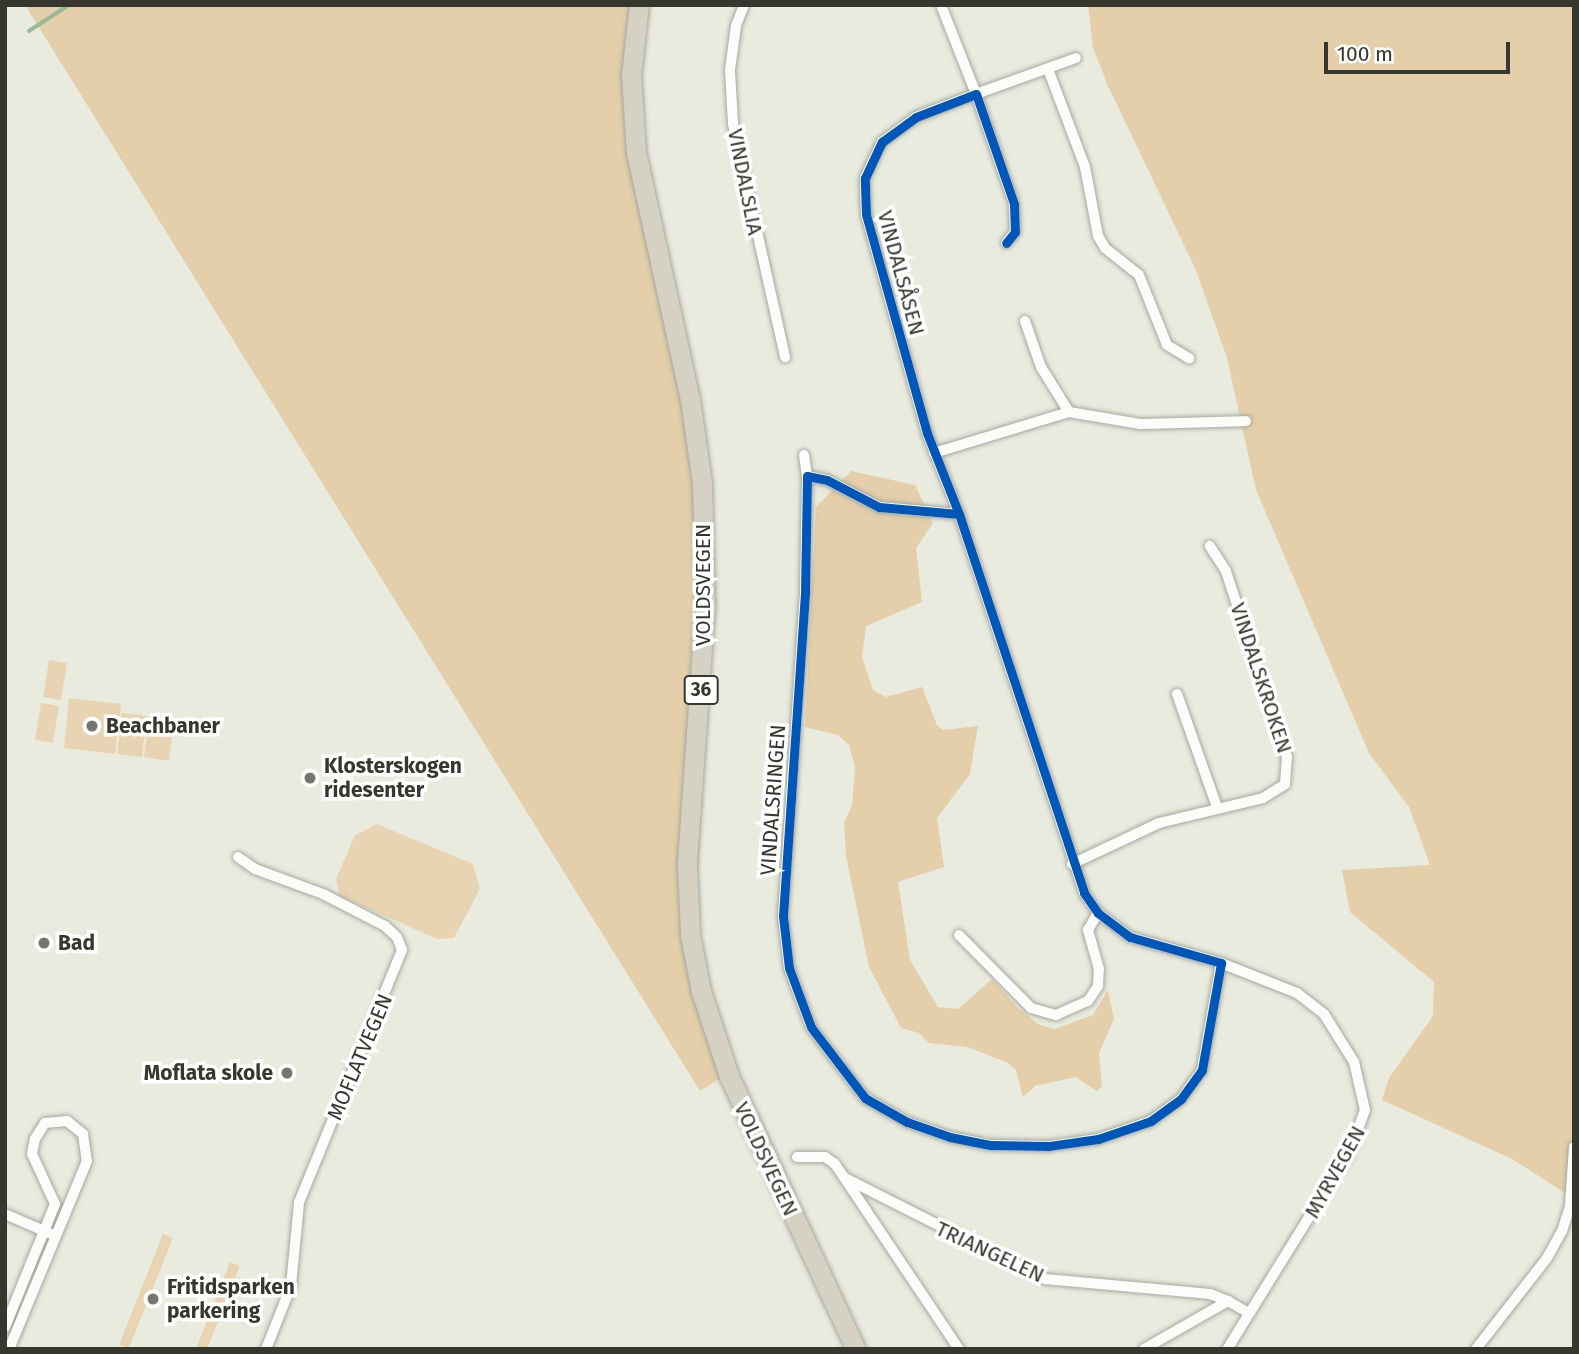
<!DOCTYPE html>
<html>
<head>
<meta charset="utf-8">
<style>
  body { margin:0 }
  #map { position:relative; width:1579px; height:1354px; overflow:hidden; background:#eaebdf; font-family:"Fira Sans",sans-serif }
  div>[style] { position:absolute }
  .green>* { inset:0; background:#e8d4b2 }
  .forest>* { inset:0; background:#e4cfaa }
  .stream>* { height:3.5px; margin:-1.75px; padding:0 1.75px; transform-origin:1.75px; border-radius:1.75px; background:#97bb98 }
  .roads { filter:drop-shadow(0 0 2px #a7a89f) drop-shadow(0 0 2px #a7a89f) }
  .street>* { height:10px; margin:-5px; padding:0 5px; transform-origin:5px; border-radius:5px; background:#fcfcfa }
  .highway>* { height:19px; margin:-9.5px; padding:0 9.5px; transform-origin:9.5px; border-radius:9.5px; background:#d5d2c4 }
  .cycleway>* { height:9px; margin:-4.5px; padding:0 4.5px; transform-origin:4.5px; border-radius:4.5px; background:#0057b8 }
  .dots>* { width:19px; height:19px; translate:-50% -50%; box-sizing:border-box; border:4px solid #fff; border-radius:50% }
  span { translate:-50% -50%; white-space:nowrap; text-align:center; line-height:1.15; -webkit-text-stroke:7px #fff; paint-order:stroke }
  .shield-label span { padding:2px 5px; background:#fff; border:2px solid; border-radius:5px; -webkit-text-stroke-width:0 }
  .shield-label { font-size:19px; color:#36372e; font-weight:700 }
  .street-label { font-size:21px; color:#36372e }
  .poi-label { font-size:21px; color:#36372e; font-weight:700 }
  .left { translate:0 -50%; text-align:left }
  .right { translate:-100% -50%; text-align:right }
  .frame { position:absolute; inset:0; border:7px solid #36372e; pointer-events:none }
  .scale { position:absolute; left:1324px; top:42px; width:186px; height:32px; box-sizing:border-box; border:4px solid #36372e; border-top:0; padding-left:9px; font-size:21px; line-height:24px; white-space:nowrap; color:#36372e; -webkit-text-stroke:5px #fff; paint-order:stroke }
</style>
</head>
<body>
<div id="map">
  <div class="green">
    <div style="clip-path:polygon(49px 660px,67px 663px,61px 700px,43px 697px)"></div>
    <div style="clip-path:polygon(69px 698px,121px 704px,115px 754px,64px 748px)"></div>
    <div style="clip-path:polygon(41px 703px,59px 706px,53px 743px,35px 740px)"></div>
    <div style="clip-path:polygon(122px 713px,147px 716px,142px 757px,117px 754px)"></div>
    <div style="clip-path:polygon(149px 716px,174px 720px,169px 761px,144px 757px)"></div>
    <div style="clip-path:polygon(377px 824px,473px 864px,480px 889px,454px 938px,437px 939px,340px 896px,336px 879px,355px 835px)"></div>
    <div style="clip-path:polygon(163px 1234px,173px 1238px,129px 1348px,119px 1345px)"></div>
    <div style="clip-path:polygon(230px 1262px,240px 1266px,207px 1349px,196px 1349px)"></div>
  </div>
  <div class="forest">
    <div style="clip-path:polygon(25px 5px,650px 5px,641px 65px,641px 115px,649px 174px,705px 436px,714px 544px,696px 919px,703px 965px,733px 1071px,700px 1091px)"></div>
    <div style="clip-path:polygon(1088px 5px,1574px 5px,1574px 1227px,1573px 1198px,1512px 1159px,1382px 1100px,1389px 1078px,1433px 1016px,1434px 982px,1350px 912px,1342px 870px,1430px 865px,1409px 807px,1369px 753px,1256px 490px,1227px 358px,1195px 268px,1108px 86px,1093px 48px)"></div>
    <div style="clip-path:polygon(851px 471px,915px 485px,933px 523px,916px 548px,922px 602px,866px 626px,862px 657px,873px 690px,886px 697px,922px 687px,937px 725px,943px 730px,978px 726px,970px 774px,937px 818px,944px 867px,898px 882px,910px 960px,938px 1007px,958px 1009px,992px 979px,1017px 1007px,1038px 1024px,1054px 1029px,1093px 1015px,1108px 990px,1114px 1019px,1099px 1053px,1102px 1086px,1097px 1091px,1075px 1077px,1035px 1086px,1023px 1097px,1016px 1070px,1008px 1063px,968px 1047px,929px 1043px,919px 1033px,901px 1028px,869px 967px,846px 856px,844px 822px,852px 806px,855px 767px,849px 745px,838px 735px,805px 727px,816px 507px)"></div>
  </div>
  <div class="stream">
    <div style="left:29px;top:31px;width:48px;rotate:-33deg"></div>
  </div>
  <div class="roads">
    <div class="street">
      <div style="left:744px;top:5px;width:22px;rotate:111deg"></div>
      <div style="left:736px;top:26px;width:44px;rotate:97.8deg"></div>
      <div style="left:730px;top:70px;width:54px;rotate:86.8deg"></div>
      <div style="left:733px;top:124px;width:239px;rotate:77.4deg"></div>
      <div style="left:941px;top:5px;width:96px;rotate:68.5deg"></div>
      <div style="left:976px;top:94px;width:106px;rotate:-19.8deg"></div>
      <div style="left:1048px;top:69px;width:105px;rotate:69.3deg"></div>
      <div style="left:1085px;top:167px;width:70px;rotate:79.3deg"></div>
      <div style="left:1098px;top:236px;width:14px;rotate:60deg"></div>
      <div style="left:1105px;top:248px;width:43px;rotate:38.5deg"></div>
      <div style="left:1139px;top:275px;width:75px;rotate:68.2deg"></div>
      <div style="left:1167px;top:345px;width:26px;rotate:31deg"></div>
      <div style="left:1025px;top:321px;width:49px;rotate:70.8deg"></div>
      <div style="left:1041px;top:367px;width:53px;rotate:58.1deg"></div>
      <div style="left:934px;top:453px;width:141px;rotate:-16.9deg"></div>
      <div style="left:1069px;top:412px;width:72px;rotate:9.6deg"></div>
      <div style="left:1140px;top:424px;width:106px;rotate:-1.6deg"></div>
      <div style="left:804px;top:455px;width:21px;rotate:82deg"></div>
      <div style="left:807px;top:476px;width:20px;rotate:11deg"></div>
      <div style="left:827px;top:480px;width:59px;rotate:27.4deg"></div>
      <div style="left:879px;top:507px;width:80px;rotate:5deg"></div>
      <div style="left:959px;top:514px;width:399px;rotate:71.7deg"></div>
      <div style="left:1084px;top:893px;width:24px;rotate:55deg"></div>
      <div style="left:1098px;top:913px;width:40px;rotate:37deg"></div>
      <div style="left:1130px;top:937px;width:95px;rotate:15.9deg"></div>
      <div style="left:1221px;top:963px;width:109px;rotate:100.1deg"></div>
      <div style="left:1202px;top:1070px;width:36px;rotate:126deg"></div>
      <div style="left:1181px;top:1099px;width:37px;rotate:144deg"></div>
      <div style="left:1151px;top:1121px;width:56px;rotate:161.2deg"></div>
      <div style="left:1098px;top:1139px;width:49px;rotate:171.9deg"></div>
      <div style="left:1049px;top:1146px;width:59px;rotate:-179deg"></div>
      <div style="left:990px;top:1145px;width:41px;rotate:-168.7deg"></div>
      <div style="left:950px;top:1137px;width:46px;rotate:-160.8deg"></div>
      <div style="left:907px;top:1122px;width:48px;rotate:-150.3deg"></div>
      <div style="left:865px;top:1098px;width:89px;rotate:-127.3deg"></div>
      <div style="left:811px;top:1027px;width:63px;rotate:-110.4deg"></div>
      <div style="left:789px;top:968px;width:52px;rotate:-96.6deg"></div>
      <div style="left:783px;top:916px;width:324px;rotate:-86.1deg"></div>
      <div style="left:805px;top:593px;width:117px;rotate:-89deg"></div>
      <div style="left:959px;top:514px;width:87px;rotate:-111.6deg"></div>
      <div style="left:927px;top:433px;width:227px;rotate:-105.6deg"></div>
      <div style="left:866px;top:214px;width:36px;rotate:-92deg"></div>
      <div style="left:865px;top:178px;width:40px;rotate:-65deg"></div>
      <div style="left:882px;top:142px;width:42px;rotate:-36.3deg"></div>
      <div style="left:916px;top:117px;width:64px;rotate:-21deg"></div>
      <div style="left:976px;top:94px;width:116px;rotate:70.9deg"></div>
      <div style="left:1014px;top:204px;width:28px;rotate:88deg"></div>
      <div style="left:1015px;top:232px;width:14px;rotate:129deg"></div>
      <div style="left:1177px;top:694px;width:120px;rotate:70.5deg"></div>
      <div style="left:238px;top:857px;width:21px;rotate:35deg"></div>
      <div style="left:255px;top:869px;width:72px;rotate:20.2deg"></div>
      <div style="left:323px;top:894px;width:70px;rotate:27.3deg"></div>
      <div style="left:385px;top:926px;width:16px;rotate:43deg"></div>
      <div style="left:397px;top:937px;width:14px;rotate:69deg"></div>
      <div style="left:402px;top:950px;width:273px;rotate:112.2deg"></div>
      <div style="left:299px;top:1203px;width:83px;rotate:95.5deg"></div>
      <div style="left:291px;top:1286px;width:68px;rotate:111.6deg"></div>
      <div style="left:1072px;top:864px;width:96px;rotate:-25.2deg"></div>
      <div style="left:1159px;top:823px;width:107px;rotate:-13.5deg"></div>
      <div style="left:1263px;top:798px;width:26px;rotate:-32deg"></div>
      <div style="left:1285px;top:784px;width:27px;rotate:-86deg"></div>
      <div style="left:1287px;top:757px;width:196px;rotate:-108.2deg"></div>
      <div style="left:1226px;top:571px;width:30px;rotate:-123deg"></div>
      <div style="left:959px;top:935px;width:103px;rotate:45.4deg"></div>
      <div style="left:1031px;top:1008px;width:26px;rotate:16deg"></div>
      <div style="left:1056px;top:1015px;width:35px;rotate:-24deg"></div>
      <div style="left:1088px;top:1001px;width:18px;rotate:-56deg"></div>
      <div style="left:1098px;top:986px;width:17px;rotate:-87deg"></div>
      <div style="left:1099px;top:969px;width:41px;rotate:-105.8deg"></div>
      <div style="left:1088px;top:930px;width:20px;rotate:-60deg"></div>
      <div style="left:1221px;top:963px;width:82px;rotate:21.5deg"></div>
      <div style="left:1297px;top:993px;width:34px;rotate:38deg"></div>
      <div style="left:1324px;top:1014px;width:57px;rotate:58deg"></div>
      <div style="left:1354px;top:1062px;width:49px;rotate:77.1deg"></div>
      <div style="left:1365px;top:1110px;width:44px;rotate:110.1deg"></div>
      <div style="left:1350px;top:1151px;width:233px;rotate:121.8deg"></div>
      <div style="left:797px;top:1157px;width:28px"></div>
      <div style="left:825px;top:1157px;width:12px;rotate:35deg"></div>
      <div style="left:835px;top:1164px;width:223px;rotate:56.2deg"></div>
      <div style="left:845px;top:1178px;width:224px;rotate:26.8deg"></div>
      <div style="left:1045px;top:1279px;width:166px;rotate:5.2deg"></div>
      <div style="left:1210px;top:1294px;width:19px;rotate:21deg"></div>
      <div style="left:5px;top:1214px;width:48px;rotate:23.4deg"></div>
      <div style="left:5px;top:1327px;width:133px;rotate:-67.9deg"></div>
      <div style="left:55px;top:1204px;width:55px;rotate:-114.7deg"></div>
      <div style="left:32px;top:1154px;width:15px;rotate:-79deg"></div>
      <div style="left:35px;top:1139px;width:19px;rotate:-58deg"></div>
      <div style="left:45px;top:1123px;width:22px;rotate:-5deg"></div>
      <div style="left:67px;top:1121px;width:21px;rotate:39deg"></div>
      <div style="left:83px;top:1134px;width:27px;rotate:82deg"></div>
      <div style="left:87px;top:1161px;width:204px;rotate:112.5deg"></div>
      <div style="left:1144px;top:1349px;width:97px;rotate:-29.7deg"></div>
      <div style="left:1228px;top:1301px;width:24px;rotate:30deg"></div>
      <div style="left:1476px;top:1349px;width:115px;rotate:-52deg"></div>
      <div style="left:1547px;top:1258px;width:31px;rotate:-61deg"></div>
      <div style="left:1562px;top:1231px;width:26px;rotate:-72deg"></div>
      <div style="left:1570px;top:1206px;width:59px;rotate:-86.1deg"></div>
    </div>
    <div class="highway">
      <div style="left:639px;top:5px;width:70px;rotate:96.5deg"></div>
      <div style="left:631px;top:75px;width:77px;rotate:86.3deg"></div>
      <div style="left:636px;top:152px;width:253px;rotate:77.7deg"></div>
      <div style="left:690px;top:399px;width:85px;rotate:81.9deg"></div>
      <div style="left:702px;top:483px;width:122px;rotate:88.6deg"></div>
      <div style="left:705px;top:605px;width:261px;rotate:94deg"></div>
      <div style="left:687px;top:865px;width:70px;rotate:87.5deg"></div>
      <div style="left:690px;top:935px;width:57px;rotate:78.9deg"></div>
      <div style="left:701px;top:991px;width:89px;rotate:71.8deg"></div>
      <div style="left:729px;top:1076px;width:301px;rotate:65.1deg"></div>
    </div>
  </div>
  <div class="cycleway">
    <div style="left:807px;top:476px;width:20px;rotate:11deg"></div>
    <div style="left:827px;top:480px;width:59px;rotate:27.4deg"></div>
    <div style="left:879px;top:507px;width:80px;rotate:5deg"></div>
    <div style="left:959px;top:514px;width:399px;rotate:71.7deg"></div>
    <div style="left:1084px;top:893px;width:24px;rotate:55deg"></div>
    <div style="left:1098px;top:913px;width:40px;rotate:37deg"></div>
    <div style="left:1130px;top:937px;width:95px;rotate:15.9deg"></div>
    <div style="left:1221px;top:963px;width:109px;rotate:100.1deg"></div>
    <div style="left:1202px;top:1070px;width:36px;rotate:126deg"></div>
    <div style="left:1181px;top:1099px;width:37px;rotate:144deg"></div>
    <div style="left:1151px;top:1121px;width:56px;rotate:161.2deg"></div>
    <div style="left:1098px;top:1139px;width:49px;rotate:171.9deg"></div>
    <div style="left:1049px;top:1146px;width:59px;rotate:-179deg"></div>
    <div style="left:990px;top:1145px;width:41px;rotate:-168.7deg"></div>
    <div style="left:950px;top:1137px;width:46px;rotate:-160.8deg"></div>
    <div style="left:907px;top:1122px;width:48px;rotate:-150.3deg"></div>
    <div style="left:865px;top:1098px;width:89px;rotate:-127.3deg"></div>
    <div style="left:811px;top:1027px;width:63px;rotate:-110.4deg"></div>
    <div style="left:789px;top:968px;width:52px;rotate:-96.6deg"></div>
    <div style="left:783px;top:916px;width:324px;rotate:-86.1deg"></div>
    <div style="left:805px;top:593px;width:117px;rotate:-89deg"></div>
    <div style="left:959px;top:514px;width:87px;rotate:-111.6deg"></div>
    <div style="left:927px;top:433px;width:227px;rotate:-105.6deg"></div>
    <div style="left:866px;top:214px;width:36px;rotate:-92deg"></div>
    <div style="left:865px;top:178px;width:40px;rotate:-65deg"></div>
    <div style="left:882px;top:142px;width:42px;rotate:-36.3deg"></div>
    <div style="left:916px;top:117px;width:64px;rotate:-21deg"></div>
    <div style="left:976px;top:94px;width:116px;rotate:70.9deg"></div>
    <div style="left:1014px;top:204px;width:28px;rotate:88deg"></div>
    <div style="left:1015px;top:232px;width:14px;rotate:129deg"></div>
  </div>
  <div class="dots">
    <div style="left:92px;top:726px;background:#75766c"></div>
    <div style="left:310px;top:778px;background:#75766c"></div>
    <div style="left:44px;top:943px;background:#75766c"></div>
    <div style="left:287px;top:1073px;background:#75766c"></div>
    <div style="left:153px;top:1299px;background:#75766c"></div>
  </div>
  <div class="shield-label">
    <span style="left:701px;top:690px">36</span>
  </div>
  <div class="street-label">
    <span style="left:745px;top:182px;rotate:79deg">VINDALSLIA</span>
    <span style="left:901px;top:273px;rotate:75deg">VINDALSÅSEN</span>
    <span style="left:703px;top:585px;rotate:-90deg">VOLDSVEGEN</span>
    <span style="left:1261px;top:678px;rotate:72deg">VINDALSKROKEN</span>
    <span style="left:773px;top:800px;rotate:-86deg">VINDALSRINGEN</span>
    <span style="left:360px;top:1057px;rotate:-67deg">MOFLATVEGEN</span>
    <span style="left:766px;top:1159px;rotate:65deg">VOLDSVEGEN</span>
    <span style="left:1335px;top:1172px;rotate:-61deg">MYRVEGEN</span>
    <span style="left:990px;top:1252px;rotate:25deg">TRIANGELEN</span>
  </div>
  <div class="poi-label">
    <span class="left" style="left:106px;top:726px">Beachbaner</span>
    <span class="left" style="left:324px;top:778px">Klosterskogen<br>ridesenter</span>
    <span class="left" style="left:58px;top:943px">Bad</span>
    <span class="right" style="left:273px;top:1073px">Moflata skole</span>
    <span class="left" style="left:167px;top:1299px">Fritidsparken<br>parkering</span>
  </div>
  <div class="frame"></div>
  <div class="scale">100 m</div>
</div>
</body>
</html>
